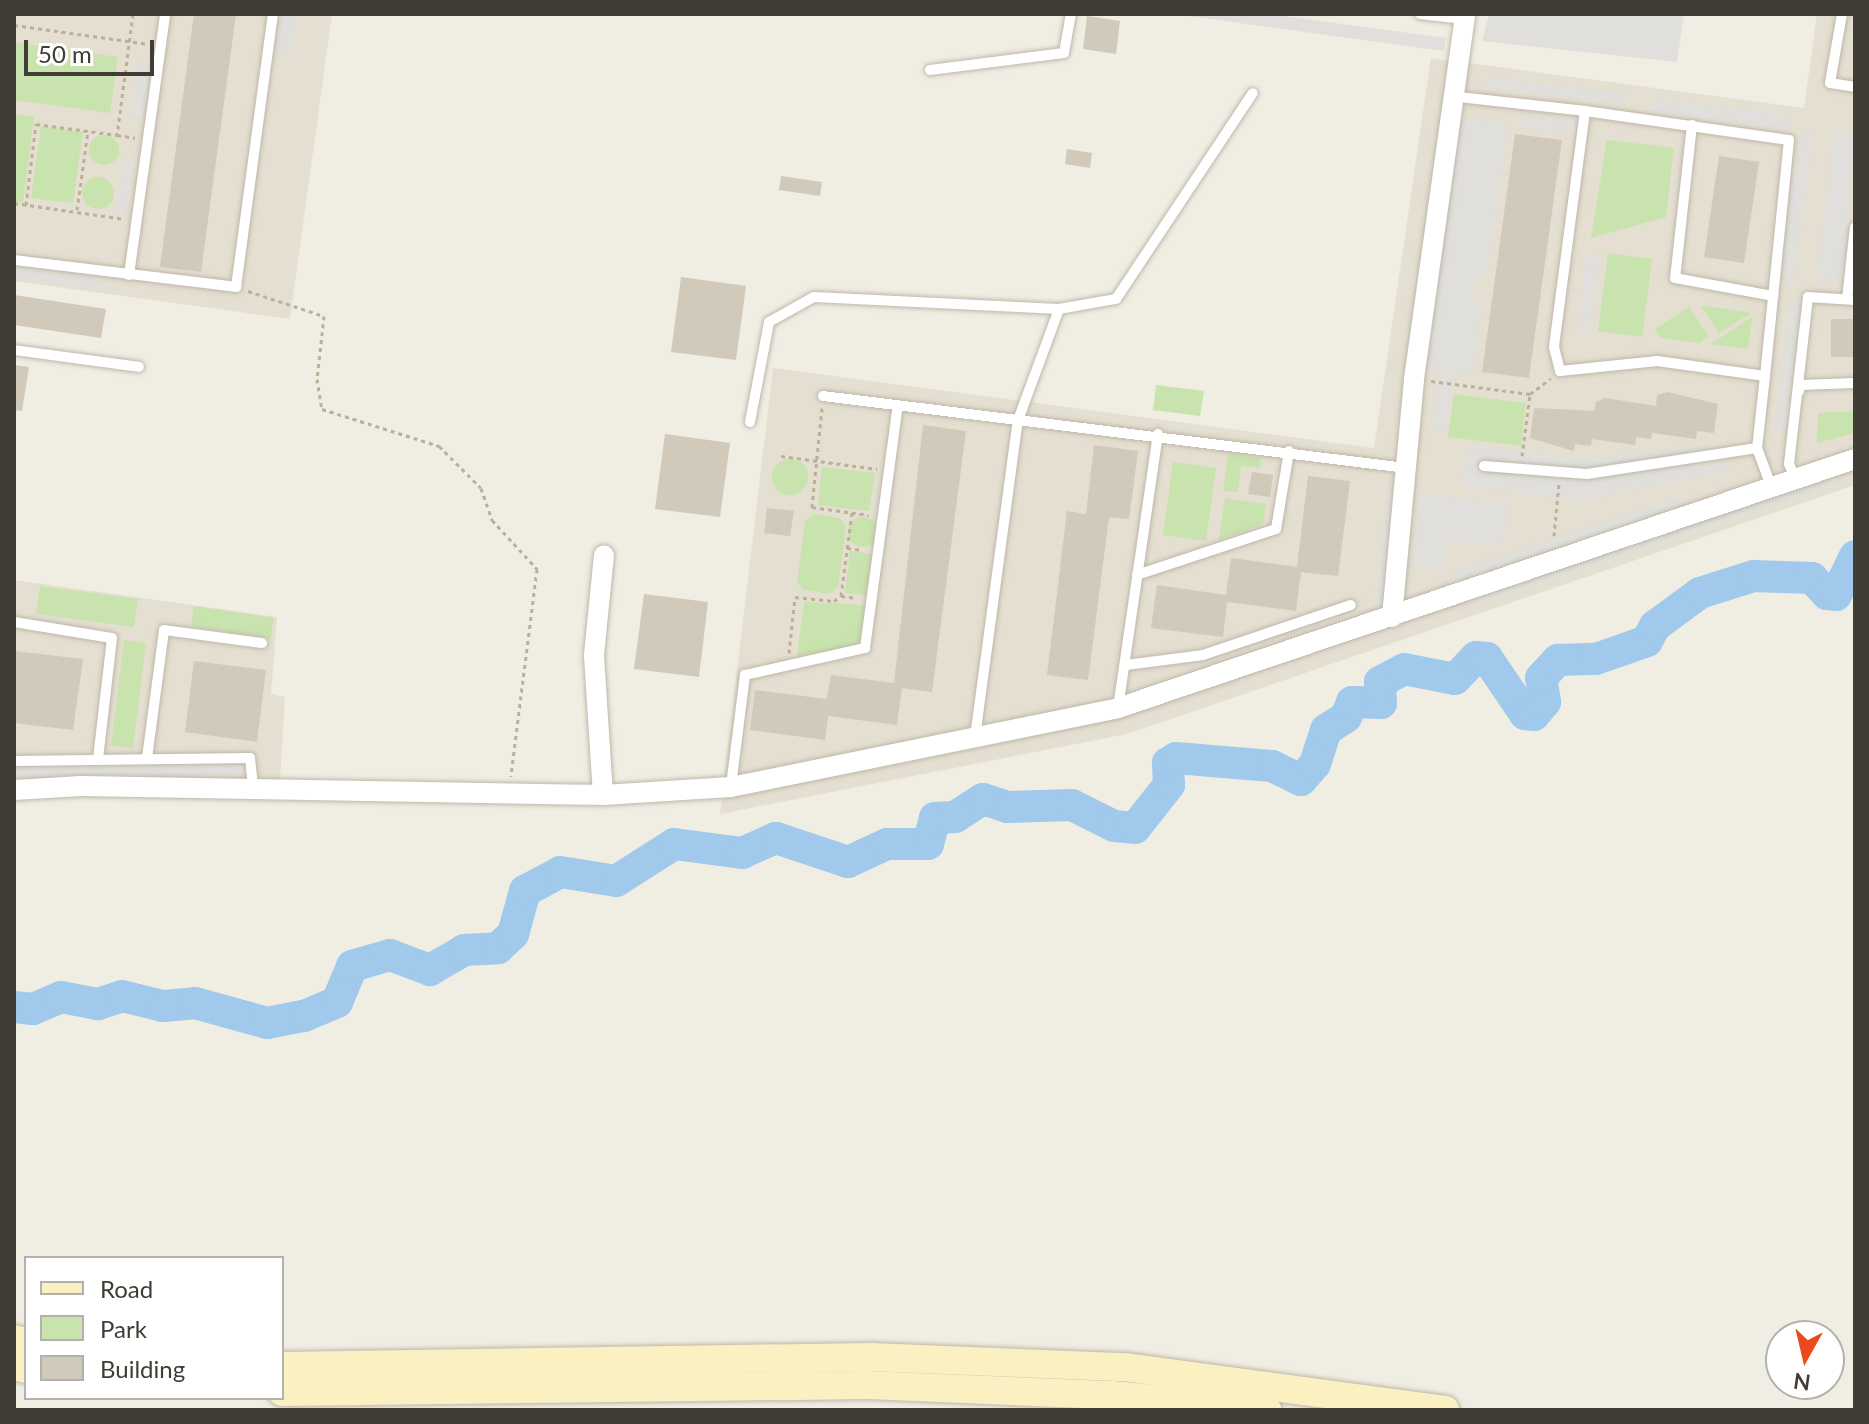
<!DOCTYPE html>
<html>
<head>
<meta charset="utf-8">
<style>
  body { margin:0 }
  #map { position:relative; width:1869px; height:1424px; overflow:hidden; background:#f0ede3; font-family:Lato,sans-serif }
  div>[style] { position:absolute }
  .residential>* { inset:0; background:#e4dfd1 }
  .green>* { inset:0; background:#c8e3ad }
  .round { border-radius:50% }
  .parking>* { inset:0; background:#e1dfdb }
  .river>* { height:32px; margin:-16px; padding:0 16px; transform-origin:16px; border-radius:16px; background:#a1c9eb }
  .building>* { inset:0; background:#d1c9b9 }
  .path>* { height:3px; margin-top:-1.5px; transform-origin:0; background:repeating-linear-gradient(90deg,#bcb198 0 4px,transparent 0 8px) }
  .roads { filter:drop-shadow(0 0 2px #beb8a9) drop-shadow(0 0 2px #beb8a9) }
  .service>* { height:10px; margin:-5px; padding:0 5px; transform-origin:5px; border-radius:5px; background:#fff }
  .minor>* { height:20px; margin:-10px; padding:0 10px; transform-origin:10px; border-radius:10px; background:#fff }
  .secondary>* { height:28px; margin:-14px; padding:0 14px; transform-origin:14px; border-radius:14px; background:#fbf0c2 }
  span { translate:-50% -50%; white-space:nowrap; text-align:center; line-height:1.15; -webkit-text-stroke:8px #fff; paint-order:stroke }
  .frame { position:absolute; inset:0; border:16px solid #423d34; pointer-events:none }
  .legend { position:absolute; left:24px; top:1256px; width:260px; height:144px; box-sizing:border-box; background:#fff; border:2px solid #b3b1ae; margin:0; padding:10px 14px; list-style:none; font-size:24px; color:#423d34 }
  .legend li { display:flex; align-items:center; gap:16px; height:40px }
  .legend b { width:40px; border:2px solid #b3b1ae }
  .north { position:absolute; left:1765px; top:1320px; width:80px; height:80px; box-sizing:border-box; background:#fff; border:2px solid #b3b1ae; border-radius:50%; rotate:188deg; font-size:22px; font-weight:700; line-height:32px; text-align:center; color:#423d34 }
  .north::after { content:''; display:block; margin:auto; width:28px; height:36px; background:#ed481d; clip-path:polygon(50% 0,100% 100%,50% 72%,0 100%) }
  .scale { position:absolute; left:24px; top:40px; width:130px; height:36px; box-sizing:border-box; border:4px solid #423d34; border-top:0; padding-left:10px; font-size:24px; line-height:28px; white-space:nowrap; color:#423d34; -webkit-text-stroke:6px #fff; paint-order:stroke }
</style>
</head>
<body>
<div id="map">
  <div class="residential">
    <div style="clip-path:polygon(14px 14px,332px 14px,290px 319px,14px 281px)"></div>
    <div style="clip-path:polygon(1817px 14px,1855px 14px,1855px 485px,1127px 734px,720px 814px,773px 368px,1374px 448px,1431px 58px,1804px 108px)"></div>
    <div style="clip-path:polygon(14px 580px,277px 617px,271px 694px,285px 697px,280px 779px,14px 781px)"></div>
  </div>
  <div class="green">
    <div style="clip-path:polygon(14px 42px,118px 57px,110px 113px,14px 100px)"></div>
    <div style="clip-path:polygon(14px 114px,34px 117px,23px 203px,14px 201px)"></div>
    <div style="clip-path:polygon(41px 126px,83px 132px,73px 203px,31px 198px)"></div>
    <div class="round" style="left:89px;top:135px;width:30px;height:30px"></div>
    <div style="clip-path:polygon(1607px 140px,1674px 148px,1666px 217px,1591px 238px)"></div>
    <div class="round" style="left:82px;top:177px;width:32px;height:32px"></div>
    <div style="clip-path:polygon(1608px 253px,1652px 259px,1642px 337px,1598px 331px)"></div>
    <div style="clip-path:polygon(1700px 305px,1752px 313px,1719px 333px)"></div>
    <div style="clip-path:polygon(1689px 307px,1709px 336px,1700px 343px,1660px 338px,1655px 329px)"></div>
    <div style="clip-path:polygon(1752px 317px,1748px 349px,1711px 344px)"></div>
    <div style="clip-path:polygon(1156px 385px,1204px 391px,1200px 416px,1153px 410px)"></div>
    <div style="clip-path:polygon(1454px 394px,1526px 403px,1521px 446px,1448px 437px)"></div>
    <div style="clip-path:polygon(1855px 411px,1855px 433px,1817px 443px,1818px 413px)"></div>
    <div style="clip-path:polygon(1228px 454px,1261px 458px,1260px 468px,1241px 466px,1238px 492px,1223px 491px)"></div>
    <div class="round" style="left:772px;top:459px;width:36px;height:36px"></div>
    <div style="clip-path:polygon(1173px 462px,1216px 468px,1206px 541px,1163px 535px)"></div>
    <div style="clip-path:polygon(822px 467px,875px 473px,869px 511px,818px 505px)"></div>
    <div style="clip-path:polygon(1225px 498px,1266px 504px,1263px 524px,1219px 540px)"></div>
    <div style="clip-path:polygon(813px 514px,840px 518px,846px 527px,838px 587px,830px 594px,803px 590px,797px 582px,805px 521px)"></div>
    <div class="round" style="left:848px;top:517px;width:30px;height:30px"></div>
    <div style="clip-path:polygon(850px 551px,872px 554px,866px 595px,845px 593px)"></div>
    <div style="clip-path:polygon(40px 586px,138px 599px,134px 627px,36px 614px)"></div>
    <div style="clip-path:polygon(804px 602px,865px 605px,859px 647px,797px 656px)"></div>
    <div style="clip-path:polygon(194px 606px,274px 618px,271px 639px,191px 626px)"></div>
    <div style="clip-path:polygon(124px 640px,146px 643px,133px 748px,111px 746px)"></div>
  </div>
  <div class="parking">
    <div style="clip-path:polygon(282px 14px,297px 14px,291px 55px,276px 53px)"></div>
    <div style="clip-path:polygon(1174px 14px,1268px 14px,1446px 38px,1444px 51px)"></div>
    <div style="clip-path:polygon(1489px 14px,1684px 14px,1677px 62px,1482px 41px)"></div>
    <div style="clip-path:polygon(137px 60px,151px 62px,143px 119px,129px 117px)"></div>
    <div style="clip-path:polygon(1485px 76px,1627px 94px,1625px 105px,1483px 87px)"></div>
    <div style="clip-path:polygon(1652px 98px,1793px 116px,1791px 130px,1650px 112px)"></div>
    <div style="clip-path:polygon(1523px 113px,1578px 120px,1576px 135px,1521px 127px)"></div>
    <div style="clip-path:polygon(1455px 117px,1509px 124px,1486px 275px,1476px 275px,1472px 305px,1481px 306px,1473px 375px,1420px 369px)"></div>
    <div style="clip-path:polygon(1800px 132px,1814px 134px,1793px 285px,1779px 283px)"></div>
    <div style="clip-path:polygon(1834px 132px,1855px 134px,1842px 281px,1816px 278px)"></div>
    <div style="clip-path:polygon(123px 159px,134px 161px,126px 215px,115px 213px)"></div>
    <div style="clip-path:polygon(1587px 254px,1600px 255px,1590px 333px,1577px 331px)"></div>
    <div style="clip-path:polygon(14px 264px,101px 277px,99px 290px,14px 278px)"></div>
    <div style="clip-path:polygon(1790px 302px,1804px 303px,1788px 432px,1774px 430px)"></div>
    <div style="clip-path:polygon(1438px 377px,1453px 379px,1446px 432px,1432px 430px)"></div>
    <div style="clip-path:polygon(1720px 444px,1726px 472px,1579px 501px,1462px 486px,1468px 445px,1574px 459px)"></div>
    <div style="clip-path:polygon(1830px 475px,1833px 486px,1481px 605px,1477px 594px)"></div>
    <div style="clip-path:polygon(1388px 486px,1398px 488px,1383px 609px,1373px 608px)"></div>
    <div style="clip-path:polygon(1419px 493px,1509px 504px,1505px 539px,1488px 546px,1448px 541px,1444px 569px,1410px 565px)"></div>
    <div style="clip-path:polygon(1684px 495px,1688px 506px,1458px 582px,1454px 571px)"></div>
    <div style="clip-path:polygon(239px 765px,239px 776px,14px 778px,14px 766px)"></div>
  </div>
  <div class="river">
    <div style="left:14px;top:1007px;width:19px;rotate:6deg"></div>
    <div style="left:33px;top:1009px;width:30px;rotate:-23deg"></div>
    <div style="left:61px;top:997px;width:38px;rotate:11deg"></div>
    <div style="left:98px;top:1004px;width:25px;rotate:-18deg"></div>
    <div style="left:122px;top:996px;width:42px;rotate:13.7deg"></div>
    <div style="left:163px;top:1006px;width:32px;rotate:-5deg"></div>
    <div style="left:195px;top:1003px;width:75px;rotate:15.5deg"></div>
    <div style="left:267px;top:1023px;width:38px;rotate:-11deg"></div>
    <div style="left:304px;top:1016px;width:36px;rotate:-23deg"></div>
    <div style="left:337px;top:1002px;width:39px;rotate:-67deg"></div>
    <div style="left:352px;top:966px;width:40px;rotate:-16deg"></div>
    <div style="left:390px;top:955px;width:43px;rotate:20.6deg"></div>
    <div style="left:430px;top:970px;width:39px;rotate:-30deg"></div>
    <div style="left:464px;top:950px;width:34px;rotate:-3deg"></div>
    <div style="left:498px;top:948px;width:21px;rotate:-43deg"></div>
    <div style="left:513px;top:934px;width:45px;rotate:-74.4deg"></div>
    <div style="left:525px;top:891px;width:40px;rotate:-28deg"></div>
    <div style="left:560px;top:872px;width:57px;rotate:9.1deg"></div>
    <div style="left:616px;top:881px;width:69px;rotate:-32.5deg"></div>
    <div style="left:674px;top:844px;width:69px;rotate:7.5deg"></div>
    <div style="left:742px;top:853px;width:37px;rotate:-24deg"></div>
    <div style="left:776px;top:838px;width:76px;rotate:18.4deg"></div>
    <div style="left:848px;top:862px;width:43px;rotate:-24.8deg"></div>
    <div style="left:887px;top:844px;width:41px"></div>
    <div style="left:928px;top:844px;width:27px;rotate:-75deg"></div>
    <div style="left:935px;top:818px;width:20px;rotate:-3deg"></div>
    <div style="left:955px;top:817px;width:33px;rotate:-33deg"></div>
    <div style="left:983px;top:799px;width:25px;rotate:18deg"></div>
    <div style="left:1007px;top:807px;width:65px;rotate:-1.8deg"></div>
    <div style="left:1072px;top:805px;width:47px;rotate:26.6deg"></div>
    <div style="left:1114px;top:826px;width:21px;rotate:5deg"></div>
    <div style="left:1135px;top:828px;width:55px;rotate:-51.7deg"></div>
    <div style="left:1169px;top:785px;width:22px;rotate:-93deg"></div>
    <div style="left:1168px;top:763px;width:9px;rotate:-32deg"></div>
    <div style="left:1176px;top:758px;width:96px;rotate:4.8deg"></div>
    <div style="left:1272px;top:766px;width:32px;rotate:26deg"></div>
    <div style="left:1301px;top:780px;width:21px;rotate:-49deg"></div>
    <div style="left:1315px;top:764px;width:36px;rotate:-72deg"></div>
    <div style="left:1326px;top:730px;width:24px;rotate:-33deg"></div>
    <div style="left:1346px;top:717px;width:16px;rotate:-68deg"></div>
    <div style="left:1352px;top:702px;width:29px;rotate:2deg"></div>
    <div style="left:1381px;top:703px;width:21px;rotate:-93deg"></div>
    <div style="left:1380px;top:682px;width:27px;rotate:-28deg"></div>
    <div style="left:1404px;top:669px;width:52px;rotate:11.1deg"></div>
    <div style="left:1455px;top:679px;width:30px;rotate:-46deg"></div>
    <div style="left:1476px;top:657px;width:11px;rotate:5deg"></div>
    <div style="left:1487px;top:658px;width:68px;rotate:55.8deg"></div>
    <div style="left:1525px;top:714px;width:9px;rotate:6deg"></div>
    <div style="left:1534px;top:715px;width:17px;rotate:-50deg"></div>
    <div style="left:1545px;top:702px;width:24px;rotate:-99deg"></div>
    <div style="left:1541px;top:678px;width:25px;rotate:-47deg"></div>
    <div style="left:1558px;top:660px;width:38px;rotate:-2deg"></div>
    <div style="left:1596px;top:659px;width:54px;rotate:-19.4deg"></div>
    <div style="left:1647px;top:641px;width:17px;rotate:-62deg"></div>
    <div style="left:1655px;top:626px;width:56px;rotate:-36.3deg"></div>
    <div style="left:1700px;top:593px;width:57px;rotate:-17.5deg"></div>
    <div style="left:1754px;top:576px;width:58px;rotate:2deg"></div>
    <div style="left:1812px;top:578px;width:22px;rotate:47deg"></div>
    <div style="left:1827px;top:594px;width:9px;rotate:6deg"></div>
    <div style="left:1836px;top:595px;width:43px;rotate:-64deg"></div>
  </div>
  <div class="building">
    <div style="clip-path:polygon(194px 14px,236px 14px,201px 272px,160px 267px)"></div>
    <div style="clip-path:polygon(1087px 16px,1120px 21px,1116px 54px,1083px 49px)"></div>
    <div style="clip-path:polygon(1515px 134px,1562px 140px,1529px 378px,1482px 372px)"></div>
    <div style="clip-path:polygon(1067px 149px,1092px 153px,1090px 168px,1065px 164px)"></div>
    <div style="clip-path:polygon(1719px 156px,1759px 162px,1744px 263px,1704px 257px)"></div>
    <div style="clip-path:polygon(781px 176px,822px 182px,820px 196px,779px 190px)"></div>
    <div style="clip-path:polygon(681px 277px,746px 286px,736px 360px,671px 352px)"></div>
    <div style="clip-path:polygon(14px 295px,106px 309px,101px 338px,14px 325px)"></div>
    <div style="clip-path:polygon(1831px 319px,1855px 319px,1855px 357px,1831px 357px)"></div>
    <div style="clip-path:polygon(14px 365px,29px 367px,22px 411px,14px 410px)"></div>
    <div style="clip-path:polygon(1667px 392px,1718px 404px,1714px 433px,1697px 431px,1696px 439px,1652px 433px,1651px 439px,1636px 437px,1635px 445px,1592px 439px,1591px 446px,1575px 444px,1574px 451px,1530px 438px,1534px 408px,1594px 411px,1596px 402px,1605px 398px,1656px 406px,1657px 395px)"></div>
    <div style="clip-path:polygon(923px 425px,966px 431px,932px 692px,902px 688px,897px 725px,828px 716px,825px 740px,750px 730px,755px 690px,827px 699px,831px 675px,894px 683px)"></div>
    <div style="clip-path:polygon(665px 434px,730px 443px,720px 517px,655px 509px)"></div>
    <div style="clip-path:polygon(1094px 445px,1138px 451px,1129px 519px,1109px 517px,1088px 680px,1047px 675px,1067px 511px,1086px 514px)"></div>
    <div style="clip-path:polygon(1252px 472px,1273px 475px,1270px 497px,1248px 494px)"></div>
    <div style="clip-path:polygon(1308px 476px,1350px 481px,1338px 576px,1301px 572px,1296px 611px,1227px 602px,1223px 637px,1151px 628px,1157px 585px,1226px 595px,1231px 558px,1297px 567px)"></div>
    <div style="clip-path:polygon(767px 508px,794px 511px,790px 536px,764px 533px)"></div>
    <div style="clip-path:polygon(644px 594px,708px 602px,699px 677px,634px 669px)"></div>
    <div style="clip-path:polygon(14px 651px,83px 659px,73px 730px,14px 723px)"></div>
    <div style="clip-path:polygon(194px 661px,266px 670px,257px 742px,185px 732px)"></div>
  </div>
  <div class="path">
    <div style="left:133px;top:14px;width:122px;rotate:97.5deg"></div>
    <div style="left:117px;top:135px;width:18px;rotate:9deg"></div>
    <div style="left:14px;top:25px;width:136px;rotate:8deg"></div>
    <div style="left:14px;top:203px;width:112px;rotate:8.2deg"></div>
    <div style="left:26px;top:205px;width:82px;rotate:-83deg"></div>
    <div style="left:36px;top:124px;width:82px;rotate:7.7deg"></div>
    <div style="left:77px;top:210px;width:80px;rotate:-82.1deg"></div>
    <div style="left:248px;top:291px;width:80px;rotate:18.2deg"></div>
    <div style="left:324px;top:316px;width:63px;rotate:96.3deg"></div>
    <div style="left:317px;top:379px;width:30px;rotate:81deg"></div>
    <div style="left:322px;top:409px;width:123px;rotate:17.5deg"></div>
    <div style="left:439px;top:446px;width:59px;rotate:45deg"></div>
    <div style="left:481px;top:488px;width:34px;rotate:71deg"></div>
    <div style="left:492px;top:520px;width:67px;rotate:47.4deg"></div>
    <div style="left:537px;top:569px;width:209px;rotate:97.2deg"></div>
    <div style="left:1431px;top:381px;width:100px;rotate:7.5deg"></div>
    <div style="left:822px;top:408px;width:100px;rotate:95.8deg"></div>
    <div style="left:812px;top:507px;width:57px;rotate:8.1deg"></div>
    <div style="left:781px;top:456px;width:97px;rotate:7.7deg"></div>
    <div style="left:1522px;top:456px;width:63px;rotate:-82.6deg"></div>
    <div style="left:1530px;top:394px;width:26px;rotate:-37deg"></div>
    <div style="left:1554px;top:536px;width:53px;rotate:-84.6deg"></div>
    <div style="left:847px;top:548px;width:16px;rotate:7deg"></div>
    <div style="left:841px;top:596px;width:16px;rotate:7deg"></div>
    <div style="left:789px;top:653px;width:56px;rotate:-83.9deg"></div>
    <div style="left:795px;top:597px;width:39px;rotate:6deg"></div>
    <div style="left:834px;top:601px;width:9px;rotate:-36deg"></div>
    <div style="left:841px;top:596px;width:84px;rotate:-82.5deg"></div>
  </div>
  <div class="roads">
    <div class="service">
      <div style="left:1420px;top:14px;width:44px;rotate:6.5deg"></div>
      <div style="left:1842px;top:14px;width:70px;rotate:99.9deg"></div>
      <div style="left:1830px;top:83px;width:25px;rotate:9deg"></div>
      <div style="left:930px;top:70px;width:135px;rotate:-7.2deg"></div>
      <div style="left:1064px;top:53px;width:40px;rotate:-80deg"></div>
      <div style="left:1450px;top:96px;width:136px;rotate:6.3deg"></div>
      <div style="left:1585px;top:111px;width:238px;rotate:97.5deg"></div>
      <div style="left:1554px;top:347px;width:25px;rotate:76deg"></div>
      <div style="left:1560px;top:371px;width:98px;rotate:-5.9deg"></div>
      <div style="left:1657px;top:361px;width:109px;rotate:7.9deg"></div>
      <div style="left:1765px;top:376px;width:72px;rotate:96.3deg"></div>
      <div style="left:1757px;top:448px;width:40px;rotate:69.8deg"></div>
      <div style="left:1585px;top:111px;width:206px;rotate:8.1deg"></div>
      <div style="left:1789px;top:140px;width:237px;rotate:95.8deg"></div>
      <div style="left:1692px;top:125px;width:154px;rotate:96.3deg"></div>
      <div style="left:1675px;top:278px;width:100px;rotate:10.4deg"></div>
      <div style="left:14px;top:260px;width:224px;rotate:6.9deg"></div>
      <div style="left:236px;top:287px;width:275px;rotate:-82.3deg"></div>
      <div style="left:129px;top:275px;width:263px;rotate:-82.1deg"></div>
      <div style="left:1847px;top:299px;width:72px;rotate:-83.7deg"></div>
      <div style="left:14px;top:350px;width:126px;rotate:7.7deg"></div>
      <div style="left:1799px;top:391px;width:6px;rotate:-90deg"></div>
      <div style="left:1799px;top:385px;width:56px;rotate:-2deg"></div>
      <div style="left:823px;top:396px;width:587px;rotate:7.04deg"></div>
      <div style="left:750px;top:422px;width:102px;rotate:-79.2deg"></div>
      <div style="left:769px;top:322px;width:51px;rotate:-29.1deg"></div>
      <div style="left:814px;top:297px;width:245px;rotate:2.8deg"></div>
      <div style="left:1059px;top:309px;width:58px;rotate:-10deg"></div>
      <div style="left:1116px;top:299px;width:247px;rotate:-56.4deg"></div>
      <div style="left:1484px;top:466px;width:103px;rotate:4.4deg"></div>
      <div style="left:1587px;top:474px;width:172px;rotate:-8.7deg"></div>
      <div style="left:1795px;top:478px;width:15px;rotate:-113deg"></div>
      <div style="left:1789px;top:464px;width:168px;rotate:-83.5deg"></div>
      <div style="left:1808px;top:297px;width:47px;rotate:3.7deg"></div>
      <div style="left:1137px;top:575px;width:146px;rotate:-18.3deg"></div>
      <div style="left:1276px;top:529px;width:79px;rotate:-80.5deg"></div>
      <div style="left:14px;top:622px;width:99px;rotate:9.3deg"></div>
      <div style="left:112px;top:638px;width:122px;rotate:96.6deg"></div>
      <div style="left:1126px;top:665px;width:78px;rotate:-7.4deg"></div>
      <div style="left:1203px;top:655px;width:156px;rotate:-18.7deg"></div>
      <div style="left:1118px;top:708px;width:277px;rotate:-81.7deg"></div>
      <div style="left:975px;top:737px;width:320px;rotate:-82.3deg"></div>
      <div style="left:1018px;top:420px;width:118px;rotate:-69.7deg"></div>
      <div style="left:147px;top:758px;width:129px;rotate:-82.4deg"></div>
      <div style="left:164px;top:630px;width:99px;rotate:7.6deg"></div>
      <div style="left:14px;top:761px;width:236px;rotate:-0.7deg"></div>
      <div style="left:250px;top:758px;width:31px;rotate:84deg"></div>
      <div style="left:731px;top:786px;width:112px;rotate:-82.8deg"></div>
      <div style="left:745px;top:675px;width:123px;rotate:-12.7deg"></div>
      <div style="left:865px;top:648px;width:245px;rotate:-82.3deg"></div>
    </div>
    <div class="minor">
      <div style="left:1392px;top:617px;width:239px;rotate:-84.7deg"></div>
      <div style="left:1414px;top:379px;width:369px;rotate:-82deg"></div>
      <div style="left:14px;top:790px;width:67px;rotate:-3.4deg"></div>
      <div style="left:81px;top:786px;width:522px;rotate:0.99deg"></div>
      <div style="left:603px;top:795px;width:128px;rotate:-3.6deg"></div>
      <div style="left:731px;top:787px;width:395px;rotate:-11.5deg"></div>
      <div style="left:1118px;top:708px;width:778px;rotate:-18.67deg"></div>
      <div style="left:603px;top:795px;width:140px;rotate:-93.7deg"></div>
      <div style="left:594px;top:655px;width:100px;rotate:-84.3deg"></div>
    </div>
    <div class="secondary">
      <div style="left:14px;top:1339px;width:12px;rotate:14deg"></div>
      <div style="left:14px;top:1366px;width:12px;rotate:14deg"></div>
      <div style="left:282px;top:1366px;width:589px;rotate:-0.88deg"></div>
      <div style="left:871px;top:1357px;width:253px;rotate:2.3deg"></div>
      <div style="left:1124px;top:1367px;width:324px;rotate:7.6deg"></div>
      <div style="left:282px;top:1392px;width:587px;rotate:-0.68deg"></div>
      <div style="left:869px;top:1385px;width:243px;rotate:2.4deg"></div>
      <div style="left:1112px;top:1395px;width:156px;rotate:5.5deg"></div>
    </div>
  </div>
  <div class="frame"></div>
  <ul class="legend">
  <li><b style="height:10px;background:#fbf0c2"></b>Road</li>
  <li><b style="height:22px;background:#c8e3ad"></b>Park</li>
  <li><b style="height:22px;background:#d1c9b9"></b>Building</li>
  </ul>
  <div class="north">N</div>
  <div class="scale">50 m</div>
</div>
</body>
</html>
